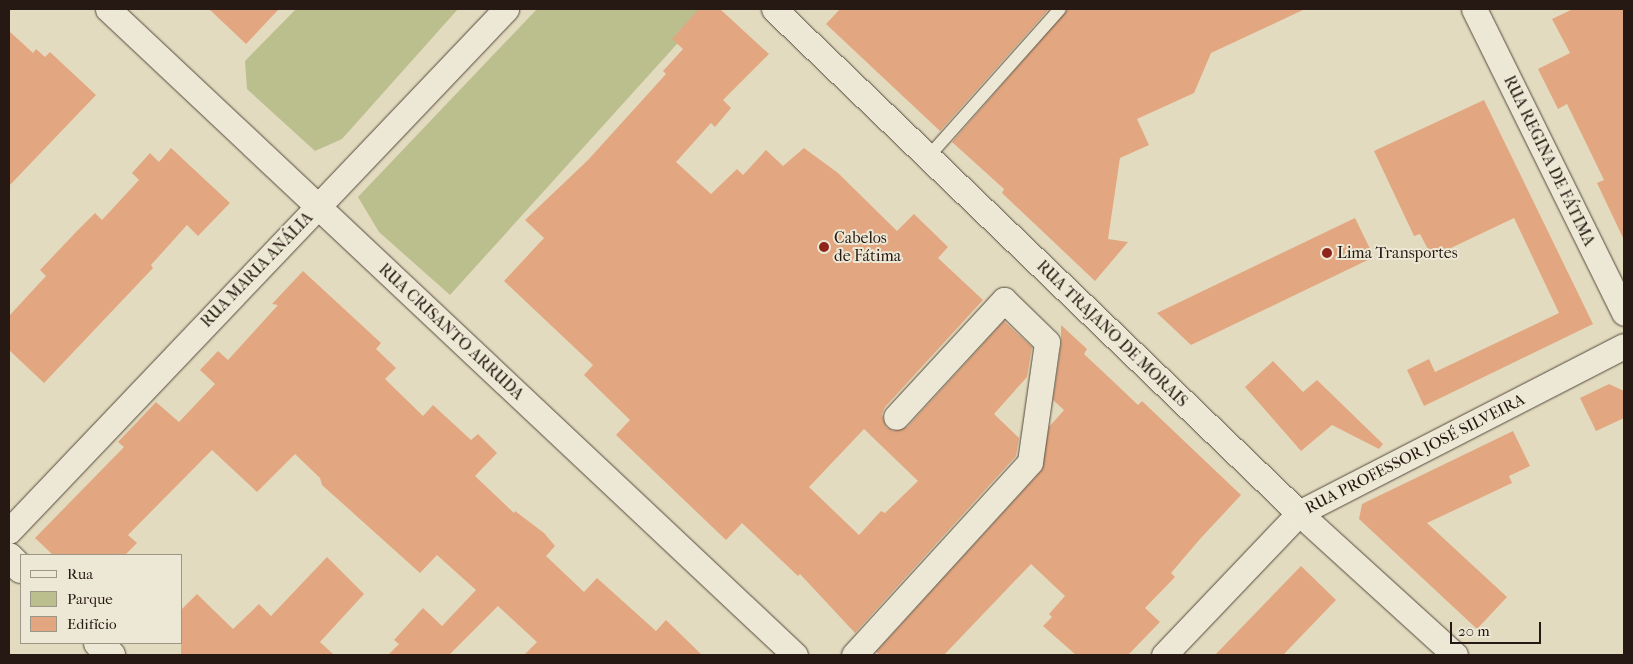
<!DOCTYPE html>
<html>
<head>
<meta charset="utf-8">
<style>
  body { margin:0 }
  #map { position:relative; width:1633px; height:664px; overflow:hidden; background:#e3dbbf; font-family:"IM FELL French Canon",serif }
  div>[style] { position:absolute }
  .green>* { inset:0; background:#bbbe8d }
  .building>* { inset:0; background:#e2a781 }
  .roads { filter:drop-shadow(0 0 1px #55493d) drop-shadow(0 0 1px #55493d) }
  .service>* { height:12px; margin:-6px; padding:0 6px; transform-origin:6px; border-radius:6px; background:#ede8d5 }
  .minor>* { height:25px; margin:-12.5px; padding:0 12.5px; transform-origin:12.5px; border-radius:12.5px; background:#ede8d5 }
  .tertiary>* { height:28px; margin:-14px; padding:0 14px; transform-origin:14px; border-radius:14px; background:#ede8d5 }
  .dots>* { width:14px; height:14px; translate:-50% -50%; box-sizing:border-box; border:2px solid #ede8d5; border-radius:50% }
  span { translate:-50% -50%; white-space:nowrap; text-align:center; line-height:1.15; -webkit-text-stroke:4px #ede8d5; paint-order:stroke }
  .street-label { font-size:16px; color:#261812 }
  .poi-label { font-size:16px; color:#261812 }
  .left { translate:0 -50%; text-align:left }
  .frame { position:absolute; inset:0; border:10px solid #261812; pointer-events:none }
  .legend { position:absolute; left:20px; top:554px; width:162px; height:90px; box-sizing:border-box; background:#ede8d5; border:1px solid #9d9587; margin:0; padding:6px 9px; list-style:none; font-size:15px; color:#261812 }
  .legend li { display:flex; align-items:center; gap:10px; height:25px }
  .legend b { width:25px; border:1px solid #9d9587 }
  .scale { position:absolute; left:1450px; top:622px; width:91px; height:22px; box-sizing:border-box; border:2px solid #261812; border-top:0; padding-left:6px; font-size:15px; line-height:18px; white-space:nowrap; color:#261812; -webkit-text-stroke:4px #ede8d5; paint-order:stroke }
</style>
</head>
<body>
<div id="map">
  <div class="green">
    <div style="clip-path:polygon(296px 9px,458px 9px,342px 139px,315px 151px,247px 89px,245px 61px)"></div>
    <div style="clip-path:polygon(537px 9px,704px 9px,705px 13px,450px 295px,379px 232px,358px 197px)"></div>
  </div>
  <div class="building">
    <div style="clip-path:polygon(209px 9px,279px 9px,246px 44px)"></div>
    <div style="clip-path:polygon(evenodd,699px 9px,720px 9px,769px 54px,723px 100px,731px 108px,715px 127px,711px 123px,676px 162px,711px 194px,737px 169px,743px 175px,766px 150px,783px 166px,804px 148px,838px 173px,897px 231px,914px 214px,948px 247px,938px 258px,983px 300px,885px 407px,882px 414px,886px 427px,893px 431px,907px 427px,1004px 321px,1032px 347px,1027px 377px,994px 414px,1019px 438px,1016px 456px,855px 633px,800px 574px,798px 576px,742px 523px,726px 540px,616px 435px,630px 420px,584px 375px,593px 365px,504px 281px,544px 238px,525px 220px,588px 160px,666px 74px,663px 71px,683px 49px,672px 39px,699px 9px,864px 429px,918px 481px,885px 513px,881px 511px,859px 535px,809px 487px,864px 429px)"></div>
    <div style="clip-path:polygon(840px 9px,1049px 9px,940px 131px,826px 24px)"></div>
    <div style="clip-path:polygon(1068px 9px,1305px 9px,1211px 53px,1194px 93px,1137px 119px,1149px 145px,1120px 158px,1108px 239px,1128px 242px,1095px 281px,1002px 193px,1004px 189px,952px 142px)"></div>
    <div style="clip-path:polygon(1573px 9px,1624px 9px,1624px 240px,1597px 183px,1604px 180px,1567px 104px,1558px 109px,1538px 69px,1570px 53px,1552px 19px)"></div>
    <div style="clip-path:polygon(9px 31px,33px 53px,36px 49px,45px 57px,50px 52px,96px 95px,9px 186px)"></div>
    <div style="clip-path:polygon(1484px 100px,1593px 324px,1424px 406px,1407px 370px,1429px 359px,1435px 372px,1559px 313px,1514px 218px,1432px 257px,1420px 234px,1414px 236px,1374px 151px)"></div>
    <div style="clip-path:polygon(171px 148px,230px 203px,198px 236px,187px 225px,151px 265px,153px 268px,44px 383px,9px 350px,9px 316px,46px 276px,40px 270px,77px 231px,95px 213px,102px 220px,139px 180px,132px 173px,150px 153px,159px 162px)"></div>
    <div style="clip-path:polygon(1355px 218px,1374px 257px,1191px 345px,1157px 313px)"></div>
    <div style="clip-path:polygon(303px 271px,381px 343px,376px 349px,396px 368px,385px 379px,423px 416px,433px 405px,471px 440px,478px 434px,497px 453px,475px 476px,514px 513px,515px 511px,544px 533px,555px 546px,546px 556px,584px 592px,597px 578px,656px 631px,666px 620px,702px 655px,524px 655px,537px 642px,498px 606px,449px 655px,388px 655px,399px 644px,394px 640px,423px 608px,442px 626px,476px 590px,437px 555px,420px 573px,322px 485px,320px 478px,295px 454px,257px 492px,212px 450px,128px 535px,137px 543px,125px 555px,53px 555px,35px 538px,124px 447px,118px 442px,156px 402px,179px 422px,215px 384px,200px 370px,218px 351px,228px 360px,278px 305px,272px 304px)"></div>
    <div style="clip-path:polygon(1061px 325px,1087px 349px,1084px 354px,1117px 385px,1138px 405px,1142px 401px,1241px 495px,1200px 539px,1171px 573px,1175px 577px,1145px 608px,1160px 622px,1128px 655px,1076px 655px,1043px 626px,1052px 617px,1049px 614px,1065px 596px,1031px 564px,944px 655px,880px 655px,876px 652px,1041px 471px,1049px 427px,1064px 410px,1053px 400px,1061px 344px)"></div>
    <div style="clip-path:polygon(1273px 361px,1303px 392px,1317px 380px,1383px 444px,1379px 449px,1332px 425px,1301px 451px,1245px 387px)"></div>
    <div style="clip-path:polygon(1609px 384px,1624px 391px,1624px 418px,1596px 431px,1580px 398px)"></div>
    <div style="clip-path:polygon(1513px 431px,1530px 466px,1509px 476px,1512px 483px,1427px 523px,1507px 597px,1477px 629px,1359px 519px,1362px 504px)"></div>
    <div style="clip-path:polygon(327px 557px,364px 594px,320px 642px,334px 655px,181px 655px,181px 610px,197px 594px,233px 629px,259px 604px,271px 616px)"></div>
    <div style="clip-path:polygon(1301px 566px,1336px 600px,1283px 655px,1215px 655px)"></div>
  </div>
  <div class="roads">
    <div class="service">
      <div style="left:928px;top:157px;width:198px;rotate:-48.3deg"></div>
    </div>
    <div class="minor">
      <div style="left:108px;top:9px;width:943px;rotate:43.24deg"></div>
      <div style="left:774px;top:9px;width:728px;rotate:43.83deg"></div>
      <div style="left:1299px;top:513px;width:211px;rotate:42.3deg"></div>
      <div style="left:1474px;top:9px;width:339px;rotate:63.7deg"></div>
      <div style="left:9px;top:531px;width:721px;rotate:-46.41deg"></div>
      <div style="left:854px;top:655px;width:261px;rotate:-47.6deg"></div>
      <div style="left:1030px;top:462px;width:121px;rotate:-81.9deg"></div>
      <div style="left:1047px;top:342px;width:60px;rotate:-135.7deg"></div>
      <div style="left:1004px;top:300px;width:159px;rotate:132.7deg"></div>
      <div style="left:1164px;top:655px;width:196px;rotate:-46.4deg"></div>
      <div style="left:1299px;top:513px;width:365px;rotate:-27.2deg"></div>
    </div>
    <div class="tertiary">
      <div style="left:9px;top:557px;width:17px;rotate:45deg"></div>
      <div style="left:98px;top:643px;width:18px;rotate:43deg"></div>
    </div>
  </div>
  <div class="dots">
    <div style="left:824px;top:247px;background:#8f2418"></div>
    <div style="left:1327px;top:253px;background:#8f2418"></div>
  </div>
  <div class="street-label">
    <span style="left:1549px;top:161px;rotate:64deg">RUA REGINA DE FÁTIMA</span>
    <span style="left:257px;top:270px;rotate:-46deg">RUA MARIA ANÁLIA</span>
    <span style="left:451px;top:332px;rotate:43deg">RUA CRISANTO ARRUDA</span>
    <span style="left:1112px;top:334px;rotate:44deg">RUA TRAJANO DE MORAIS</span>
    <span style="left:1415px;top:454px;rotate:-27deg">RUA PROFESSOR JOSÉ SILVEIRA</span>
  </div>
  <div class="poi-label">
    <span class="left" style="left:834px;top:247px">Cabelos<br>de Fátima</span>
    <span class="left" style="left:1337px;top:253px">Lima Transportes</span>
  </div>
  <div class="frame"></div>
  <ul class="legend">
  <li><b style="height:6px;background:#ede8d5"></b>Rua</li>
  <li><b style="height:14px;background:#bbbe8d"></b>Parque</li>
  <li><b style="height:14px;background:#e2a781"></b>Edifício</li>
  </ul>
  <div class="scale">20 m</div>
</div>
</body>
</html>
